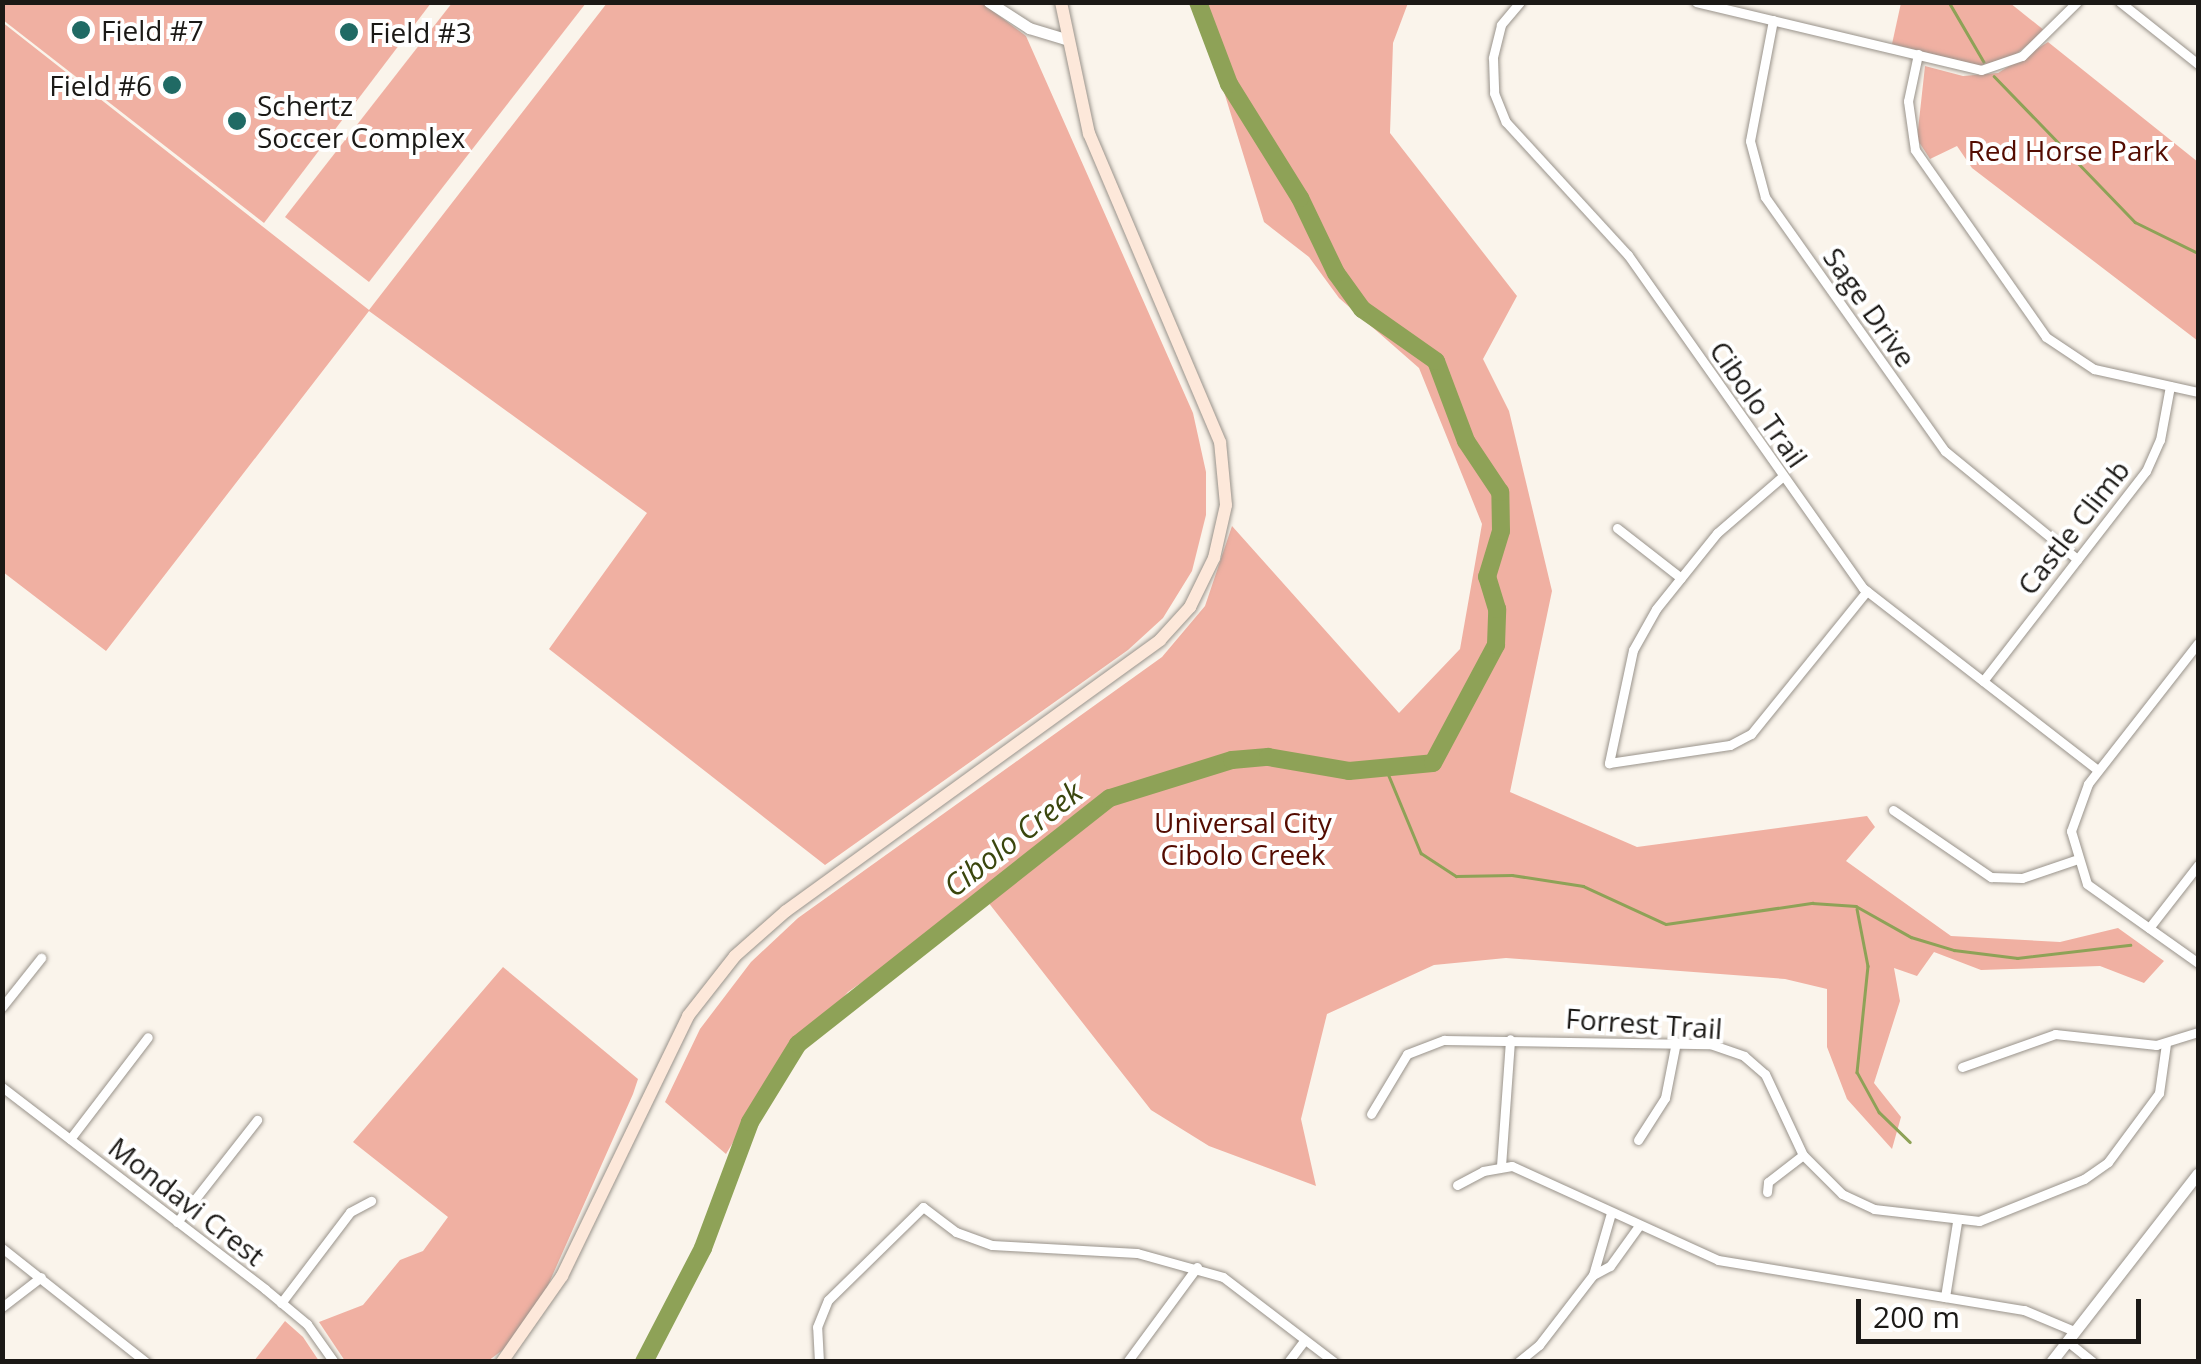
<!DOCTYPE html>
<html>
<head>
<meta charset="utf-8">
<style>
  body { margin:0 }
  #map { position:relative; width:2201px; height:1364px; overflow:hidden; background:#faf4eb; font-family:"Open Sans",sans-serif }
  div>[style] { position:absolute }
  .green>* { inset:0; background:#f0b0a2 }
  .stream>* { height:2.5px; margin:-1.25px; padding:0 1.25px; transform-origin:1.25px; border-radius:1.25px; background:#8ea257 }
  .river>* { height:18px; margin:-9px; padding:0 9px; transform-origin:9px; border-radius:9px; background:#8ea257 }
  .roads { filter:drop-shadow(0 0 2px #99938b) drop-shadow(0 0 2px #99938b) }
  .minor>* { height:9px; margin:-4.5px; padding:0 4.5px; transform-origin:4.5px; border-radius:4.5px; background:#fff }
  .tertiary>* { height:11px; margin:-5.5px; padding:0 5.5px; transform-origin:5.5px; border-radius:5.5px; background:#fff }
  .secondary>* { height:12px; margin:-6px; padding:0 6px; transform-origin:6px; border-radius:6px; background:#fde8da }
  .dots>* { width:28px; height:28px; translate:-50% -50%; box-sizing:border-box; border:5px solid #fff; border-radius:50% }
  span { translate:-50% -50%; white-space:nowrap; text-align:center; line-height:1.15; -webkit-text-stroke:8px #fff; paint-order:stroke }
  .poi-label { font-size:28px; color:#1b1916 }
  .left { translate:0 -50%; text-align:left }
  .right { translate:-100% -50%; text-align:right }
  .park-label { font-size:28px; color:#540c01 }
  .street-label { font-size:28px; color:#1b1916 }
  .water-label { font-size:30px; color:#3a460d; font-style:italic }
  .frame { position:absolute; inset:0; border:5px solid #1b1916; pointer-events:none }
  .scale { position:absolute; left:1856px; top:1299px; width:285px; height:45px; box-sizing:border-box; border:5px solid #1b1916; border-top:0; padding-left:12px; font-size:30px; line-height:35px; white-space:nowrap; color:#1b1916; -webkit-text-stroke:8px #fff; paint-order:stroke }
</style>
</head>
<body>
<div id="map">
  <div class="green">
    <div style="clip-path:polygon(2px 3px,3px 2px,431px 3px,264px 223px,3px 20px)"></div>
    <div style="clip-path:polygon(452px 3px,586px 3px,369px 282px,285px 217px)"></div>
    <div style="clip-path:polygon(607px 3px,982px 3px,1026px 36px,1193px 413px,1206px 472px,1206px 515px,1192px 571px,1163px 618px,1128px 650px,825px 865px,549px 649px,647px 513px,369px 311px,106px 651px,3px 572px,2px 22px,369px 310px)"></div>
    <div style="clip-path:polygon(1205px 3px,1408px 3px,1393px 43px,1390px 133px,1517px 296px,1483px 359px,1509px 411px,1552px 591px,1510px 792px,1637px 847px,1867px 816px,1875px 827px,1846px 861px,1951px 936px,2060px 942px,2118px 928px,2164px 961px,2144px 983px,2100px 966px,1981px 970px,1934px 952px,1917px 976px,1894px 968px,1900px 1001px,1874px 1083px,1901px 1117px,1892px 1149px,1847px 1099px,1827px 1047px,1827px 989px,1785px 979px,1506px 958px,1434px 965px,1327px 1014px,1301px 1119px,1316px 1186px,1209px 1146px,1151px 1110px,984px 897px,848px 992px,773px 1076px,726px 1154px,665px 1102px,700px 1029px,751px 962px,798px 918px,1162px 657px,1205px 606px,1232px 526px,1399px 713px,1460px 649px,1482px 524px,1419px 368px,1339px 298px,1309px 257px,1264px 222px,1209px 43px)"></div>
    <div style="clip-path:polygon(1901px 3px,2010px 3px,2045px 31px,2015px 55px,1980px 66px,1892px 44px)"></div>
    <div style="clip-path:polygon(2048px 42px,2198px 162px,2198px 341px,1972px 168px,1957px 146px,1930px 159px,1917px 139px,1925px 66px,1963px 76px,1998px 73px)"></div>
    <div style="clip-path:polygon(503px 967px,638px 1079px,633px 1094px,545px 1292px,508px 1346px,488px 1361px,345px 1361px,319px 1322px,363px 1305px,400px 1260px,423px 1251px,448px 1217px,353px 1142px)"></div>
    <div style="clip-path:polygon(285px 1321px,303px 1337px,319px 1361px,254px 1361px)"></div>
  </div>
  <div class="stream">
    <div style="left:1949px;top:2px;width:69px;rotate:59.7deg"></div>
    <div style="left:1994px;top:76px;width:203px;rotate:46deg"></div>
    <div style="left:2135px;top:222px;width:70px;rotate:26.2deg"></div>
    <div style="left:1387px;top:771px;width:89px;rotate:67.5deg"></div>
    <div style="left:1421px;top:853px;width:42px;rotate:33.3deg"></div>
    <div style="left:1456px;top:876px;width:56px;rotate:-1deg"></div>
    <div style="left:1512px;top:875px;width:72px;rotate:8.8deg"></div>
    <div style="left:1583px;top:886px;width:91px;rotate:24.6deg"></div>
    <div style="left:1666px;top:924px;width:148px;rotate:-8.2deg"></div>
    <div style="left:1812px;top:903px;width:44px;rotate:3.9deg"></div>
    <div style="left:1856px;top:906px;width:63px;rotate:29.4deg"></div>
    <div style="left:1911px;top:937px;width:45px;rotate:16.8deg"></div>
    <div style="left:1954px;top:950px;width:64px;rotate:7.2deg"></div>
    <div style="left:2017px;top:958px;width:114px;rotate:-6.6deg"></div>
    <div style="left:1857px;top:909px;width:58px;rotate:79.1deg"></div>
    <div style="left:1868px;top:966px;width:107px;rotate:95.9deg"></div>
    <div style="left:1857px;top:1072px;width:46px;rotate:61.2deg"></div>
    <div style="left:1879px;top:1112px;width:43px;rotate:44.1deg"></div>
  </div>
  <div class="river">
    <div style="left:644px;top:1362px;width:128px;rotate:-62.6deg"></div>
    <div style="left:703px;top:1248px;width:134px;rotate:-69.5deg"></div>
    <div style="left:750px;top:1122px;width:92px;rotate:-58.4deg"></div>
    <div style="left:798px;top:1044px;width:397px;rotate:-38.3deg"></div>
    <div style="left:1110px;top:798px;width:128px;rotate:-17.3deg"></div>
    <div style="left:1232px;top:760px;width:36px;rotate:-5deg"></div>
    <div style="left:1268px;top:757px;width:82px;rotate:9.8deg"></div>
    <div style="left:1349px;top:771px;width:84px;rotate:-5.4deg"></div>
    <div style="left:1433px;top:763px;width:134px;rotate:-61.9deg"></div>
    <div style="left:1496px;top:645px;width:36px;rotate:-88deg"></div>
    <div style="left:1497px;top:609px;width:34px;rotate:-107deg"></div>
    <div style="left:1487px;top:577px;width:48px;rotate:-73.1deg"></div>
    <div style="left:1501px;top:531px;width:39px;rotate:-91deg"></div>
    <div style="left:1500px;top:492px;width:61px;rotate:-123.7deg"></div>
    <div style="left:1466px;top:441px;width:85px;rotate:-110.6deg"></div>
    <div style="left:1436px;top:361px;width:90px;rotate:-144.9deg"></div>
    <div style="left:1362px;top:309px;width:44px;rotate:-125.8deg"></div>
    <div style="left:1336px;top:273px;width:83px;rotate:-115.6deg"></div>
    <div style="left:1300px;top:198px;width:134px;rotate:-121.9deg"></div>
    <div style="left:1229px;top:84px;width:88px;rotate:-110.7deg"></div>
  </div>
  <div class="roads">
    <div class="minor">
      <div style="left:1520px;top:2px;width:30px;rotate:130deg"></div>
      <div style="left:1501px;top:25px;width:34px;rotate:104deg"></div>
      <div style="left:1493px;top:58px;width:35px;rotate:88deg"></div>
      <div style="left:1494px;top:93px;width:31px;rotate:68deg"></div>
      <div style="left:1506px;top:122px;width:180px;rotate:47.5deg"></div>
      <div style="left:1628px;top:255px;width:408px;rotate:54.8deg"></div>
      <div style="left:1863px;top:588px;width:297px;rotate:37.8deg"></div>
      <div style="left:1696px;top:2px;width:293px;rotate:13.4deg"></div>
      <div style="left:1981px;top:70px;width:43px;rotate:-18.9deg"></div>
      <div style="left:2022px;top:56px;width:77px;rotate:-44.5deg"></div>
      <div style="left:2120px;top:2px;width:100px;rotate:38.5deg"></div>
      <div style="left:1773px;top:20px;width:123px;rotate:100.8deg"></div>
      <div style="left:1750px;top:141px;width:58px;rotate:75deg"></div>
      <div style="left:1765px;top:197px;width:311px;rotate:54.7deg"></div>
      <div style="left:1945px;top:451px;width:171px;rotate:39.3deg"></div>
      <div style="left:1918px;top:54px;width:48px;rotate:102deg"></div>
      <div style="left:1908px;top:101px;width:49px;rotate:81.9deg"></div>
      <div style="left:1915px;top:150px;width:228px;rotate:55deg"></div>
      <div style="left:2046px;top:337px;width:58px;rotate:33.7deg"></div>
      <div style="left:2094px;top:369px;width:107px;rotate:12.5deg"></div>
      <div style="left:1783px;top:476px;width:87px;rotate:139.2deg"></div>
      <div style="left:1717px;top:533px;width:97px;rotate:128.8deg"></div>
      <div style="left:1656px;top:609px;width:47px;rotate:119.3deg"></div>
      <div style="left:1633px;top:650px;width:116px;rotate:102deg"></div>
      <div style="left:1609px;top:763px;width:122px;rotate:-8.5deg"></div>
      <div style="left:1730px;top:745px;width:24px;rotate:-28deg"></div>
      <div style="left:1751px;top:734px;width:184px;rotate:-51deg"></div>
      <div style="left:1617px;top:528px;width:81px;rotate:38deg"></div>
      <div style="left:2198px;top:643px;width:179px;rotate:128deg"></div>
      <div style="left:2088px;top:784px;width:50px;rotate:109.9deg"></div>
      <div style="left:2071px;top:831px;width:55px;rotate:73.2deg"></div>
      <div style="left:2087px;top:884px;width:136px;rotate:35.4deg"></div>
      <div style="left:1983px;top:681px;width:266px;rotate:-52.2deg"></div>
      <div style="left:2146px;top:471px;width:34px;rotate:-66deg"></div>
      <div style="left:2160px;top:440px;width:55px;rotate:-79.5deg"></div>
      <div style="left:1893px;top:810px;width:119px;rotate:34.4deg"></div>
      <div style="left:1991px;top:877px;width:31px;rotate:2deg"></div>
      <div style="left:2022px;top:878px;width:56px;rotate:-18.8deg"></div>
      <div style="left:2149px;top:928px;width:80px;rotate:-52.1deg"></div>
      <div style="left:2px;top:1007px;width:63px;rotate:-51.5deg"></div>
      <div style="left:1962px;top:1067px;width:99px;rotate:-19.5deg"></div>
      <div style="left:2055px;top:1034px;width:102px;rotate:6.2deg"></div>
      <div style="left:2156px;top:1045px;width:44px;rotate:-17.2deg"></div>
      <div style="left:2px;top:1087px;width:332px;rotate:37.5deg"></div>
      <div style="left:265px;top:1289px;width:55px;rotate:39.8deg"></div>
      <div style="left:307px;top:1324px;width:47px;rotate:54.6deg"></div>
      <div style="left:1371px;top:1114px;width:70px;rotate:-59deg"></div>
      <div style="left:1407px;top:1054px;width:40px;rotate:-21deg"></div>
      <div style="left:1444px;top:1040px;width:266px;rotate:0.9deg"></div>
      <div style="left:1710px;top:1044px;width:36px;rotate:19deg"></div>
      <div style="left:1744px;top:1056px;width:28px;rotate:41deg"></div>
      <div style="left:1765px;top:1074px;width:89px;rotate:64.9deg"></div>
      <div style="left:1803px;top:1155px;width:55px;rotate:45deg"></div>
      <div style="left:1842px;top:1194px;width:35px;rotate:25deg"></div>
      <div style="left:1874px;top:1209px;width:106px;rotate:6.5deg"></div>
      <div style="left:1979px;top:1221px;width:113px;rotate:-21.8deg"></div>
      <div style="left:2084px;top:1179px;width:29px;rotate:-35deg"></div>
      <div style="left:2108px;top:1162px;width:86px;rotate:-53.5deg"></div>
      <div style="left:2159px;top:1093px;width:49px;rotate:-81.9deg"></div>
      <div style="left:70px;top:1139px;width:128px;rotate:-52.6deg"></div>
      <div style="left:1638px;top:1140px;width:50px;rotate:-57.3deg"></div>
      <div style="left:1665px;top:1098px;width:57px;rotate:-78.9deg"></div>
      <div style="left:1501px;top:1166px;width:127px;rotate:-85.9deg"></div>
      <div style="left:1457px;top:1185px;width:30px;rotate:-28deg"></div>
      <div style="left:1483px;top:1171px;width:29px;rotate:-10deg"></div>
      <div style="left:1512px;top:1166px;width:226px;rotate:24.5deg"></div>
      <div style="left:1718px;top:1260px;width:310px;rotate:9.3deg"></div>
      <div style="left:2024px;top:1310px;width:54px;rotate:22.8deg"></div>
      <div style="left:1767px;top:1192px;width:10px;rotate:-84deg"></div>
      <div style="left:1768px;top:1182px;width:44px;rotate:-37.6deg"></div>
      <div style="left:177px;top:1222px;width:130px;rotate:-51.9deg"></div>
      <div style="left:2px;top:1248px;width:184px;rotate:38.4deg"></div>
      <div style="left:1593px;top:1275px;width:19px;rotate:-28deg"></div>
      <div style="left:1610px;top:1266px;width:48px;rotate:-54.3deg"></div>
      <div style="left:1945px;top:1297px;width:76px;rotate:-80.9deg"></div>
      <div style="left:281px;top:1303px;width:114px;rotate:-52.8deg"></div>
      <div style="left:350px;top:1212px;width:24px;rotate:-28deg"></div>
      <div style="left:2px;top:1307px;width:49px;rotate:-37.6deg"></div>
      <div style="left:2067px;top:1341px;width:33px;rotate:39deg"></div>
      <div style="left:819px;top:1362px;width:35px;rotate:-93deg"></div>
      <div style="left:817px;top:1327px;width:29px;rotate:-68deg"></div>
      <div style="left:828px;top:1300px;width:133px;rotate:-44.4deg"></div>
      <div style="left:923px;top:1207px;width:41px;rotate:37.1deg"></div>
      <div style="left:956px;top:1232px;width:38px;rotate:20deg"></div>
      <div style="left:992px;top:1245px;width:145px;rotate:3.2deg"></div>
      <div style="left:1137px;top:1253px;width:89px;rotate:15.6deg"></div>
      <div style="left:1223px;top:1277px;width:140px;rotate:37.4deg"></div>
      <div style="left:1127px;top:1362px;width:118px;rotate:-53.6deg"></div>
      <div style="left:1288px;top:1362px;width:26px;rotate:-53deg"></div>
      <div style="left:1518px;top:1362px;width:27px;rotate:-39deg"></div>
      <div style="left:1539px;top:1345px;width:88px;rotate:-52.4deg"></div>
      <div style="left:1593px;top:1275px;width:65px;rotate:-73.8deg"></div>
    </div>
    <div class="tertiary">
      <div style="left:989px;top:2px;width:48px;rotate:33deg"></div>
      <div style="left:1029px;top:28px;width:38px;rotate:17deg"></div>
      <div style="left:2051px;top:1362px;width:239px;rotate:-52.1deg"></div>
    </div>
    <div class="secondary">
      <div style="left:502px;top:1362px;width:105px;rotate:-55.1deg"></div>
      <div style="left:562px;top:1276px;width:289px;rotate:-64.1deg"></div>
      <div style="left:688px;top:1016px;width:76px;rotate:-51.9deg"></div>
      <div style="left:735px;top:956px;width:68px;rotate:-41.4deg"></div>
      <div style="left:786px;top:911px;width:462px;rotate:-35.9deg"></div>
      <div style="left:1160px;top:640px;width:45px;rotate:-47.7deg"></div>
      <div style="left:1190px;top:607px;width:55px;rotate:-63.9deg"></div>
      <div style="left:1214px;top:558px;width:54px;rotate:-77.2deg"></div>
      <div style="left:1226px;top:505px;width:63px;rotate:-95.4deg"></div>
      <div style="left:1220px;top:442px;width:335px;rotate:-113deg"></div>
      <div style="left:1089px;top:134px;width:135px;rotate:-102deg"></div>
    </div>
  </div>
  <div class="dots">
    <div style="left:81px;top:30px;background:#206a64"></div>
    <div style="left:349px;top:32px;background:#206a64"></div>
    <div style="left:172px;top:85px;background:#206a64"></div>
    <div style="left:237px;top:121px;background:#206a64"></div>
  </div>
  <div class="poi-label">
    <span class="left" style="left:101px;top:30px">Field #7</span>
    <span class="left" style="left:369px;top:32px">Field #3</span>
    <span class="right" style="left:152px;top:85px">Field #6</span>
    <span class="left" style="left:257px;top:121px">Schertz<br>Soccer Complex</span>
  </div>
  <div class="park-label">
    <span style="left:2068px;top:150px">Red Horse Park</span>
    <span style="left:1243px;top:838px">Universal City<br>Cibolo Creek</span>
  </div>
  <div class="street-label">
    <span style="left:1870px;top:307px;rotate:55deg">Sage Drive</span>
    <span style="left:1759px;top:404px;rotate:55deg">Cibolo Trail</span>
    <span style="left:2073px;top:527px;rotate:-52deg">Castle Climb</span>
    <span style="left:1644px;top:1023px;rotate:4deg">Forrest Trail</span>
    <span style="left:187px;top:1201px;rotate:38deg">Mondavi Crest</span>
  </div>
  <div class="water-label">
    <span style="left:1013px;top:839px;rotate:-38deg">Cibolo Creek</span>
  </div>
  <div class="frame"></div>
  <div class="scale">200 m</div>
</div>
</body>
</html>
